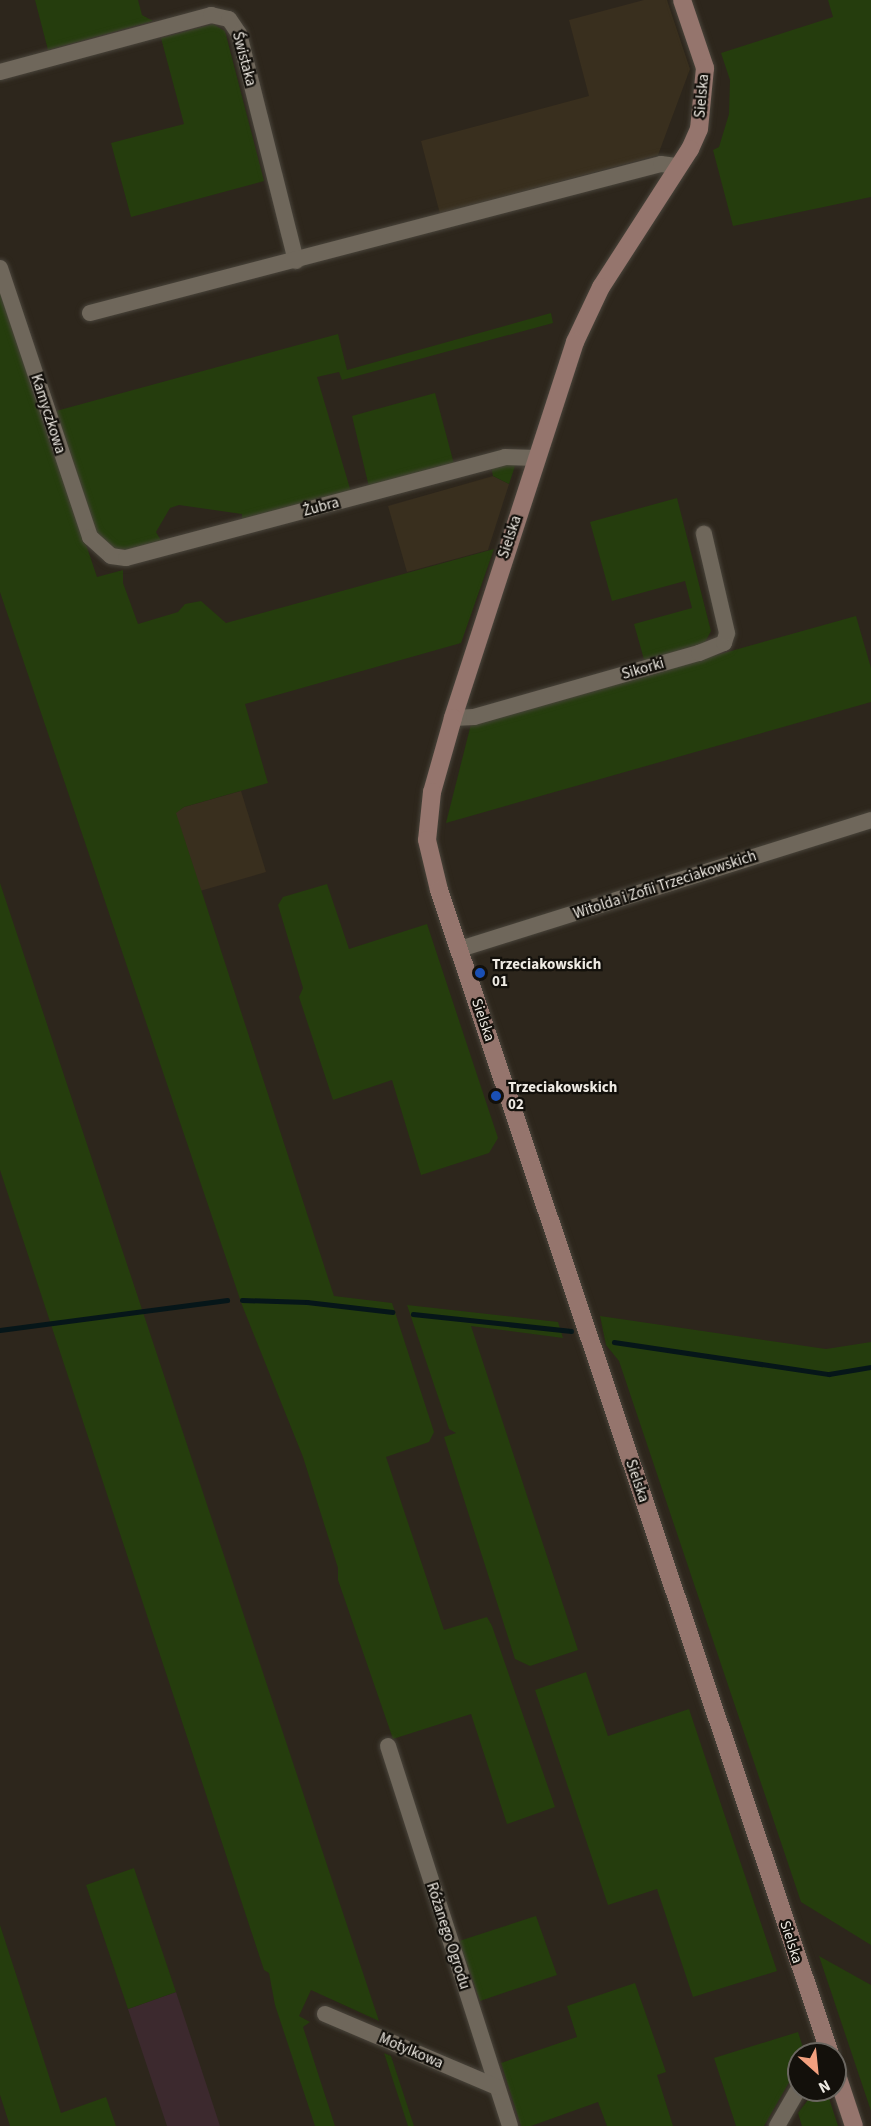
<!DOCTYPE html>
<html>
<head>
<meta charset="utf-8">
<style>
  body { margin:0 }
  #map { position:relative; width:871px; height:2126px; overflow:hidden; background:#2d261c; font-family:"Source Sans 3",sans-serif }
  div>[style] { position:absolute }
  .built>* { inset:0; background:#392f1e }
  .industrial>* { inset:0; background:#3c292e }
  .green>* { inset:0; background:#253d0d }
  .stream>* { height:4.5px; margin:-2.25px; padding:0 2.25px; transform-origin:2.25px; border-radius:2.25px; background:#061619 }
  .roads { filter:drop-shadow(0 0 2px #49443b) drop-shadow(0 0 2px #49443b) }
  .street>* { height:16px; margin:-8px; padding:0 8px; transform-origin:8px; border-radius:8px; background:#6f675b }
  .secondary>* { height:18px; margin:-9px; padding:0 9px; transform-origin:9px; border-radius:9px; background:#95756d }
  .dots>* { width:16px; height:16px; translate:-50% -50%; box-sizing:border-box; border:3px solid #13100b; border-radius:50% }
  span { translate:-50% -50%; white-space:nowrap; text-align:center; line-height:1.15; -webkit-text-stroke:4.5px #13100b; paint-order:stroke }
  .street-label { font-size:15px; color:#eeeae3 }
  .poi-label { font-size:15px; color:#eeeae3; font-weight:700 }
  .left { translate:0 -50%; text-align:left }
  .north { position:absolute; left:787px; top:2042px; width:60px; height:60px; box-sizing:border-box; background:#13100b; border:2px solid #6b6761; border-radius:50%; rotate:153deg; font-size:16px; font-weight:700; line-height:24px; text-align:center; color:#eeeae3 }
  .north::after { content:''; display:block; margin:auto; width:21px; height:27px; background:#f2a07f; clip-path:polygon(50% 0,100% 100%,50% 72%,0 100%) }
</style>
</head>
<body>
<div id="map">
  <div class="built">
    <div style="clip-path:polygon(644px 0,667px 0,690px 69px,658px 155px,440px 214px,421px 141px,589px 96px,569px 20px)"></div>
    <div style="clip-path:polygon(493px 476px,509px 484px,488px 550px,407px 572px,388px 506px)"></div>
    <div style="clip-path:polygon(241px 791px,266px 872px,200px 891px,175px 813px,184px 807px)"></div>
  </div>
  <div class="industrial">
    <div style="clip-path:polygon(176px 1992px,220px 2126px,167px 2126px,128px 2009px)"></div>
  </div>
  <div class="green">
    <div style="clip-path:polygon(35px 0,138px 0,142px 15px,153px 21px,48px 50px)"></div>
    <div style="clip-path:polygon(828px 0,871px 0,871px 197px,733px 226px,713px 150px,719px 147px,729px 114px,730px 80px,721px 53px,833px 17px)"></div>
    <div style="clip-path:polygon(213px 24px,225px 31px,264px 181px,131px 217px,111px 143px,184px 124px,161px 38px)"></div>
    <div style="clip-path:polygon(0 289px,97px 577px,123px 570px,123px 583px,138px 624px,178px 612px,185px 604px,201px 601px,226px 623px,494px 549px,461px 643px,245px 704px,268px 783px,184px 807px,176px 813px,334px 1296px,392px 1303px,434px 1432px,429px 1442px,386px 1457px,444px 1630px,487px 1617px,492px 1626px,555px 1807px,507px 1824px,471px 1714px,393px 1739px,338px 1580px,338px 1568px,303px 1457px,242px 1305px,0 592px)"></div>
    <div style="clip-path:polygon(551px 313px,553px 323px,342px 380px,339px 372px,317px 377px,351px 492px,242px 522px,242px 514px,179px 505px,170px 508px,156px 532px,163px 544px,140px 550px,114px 551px,93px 529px,56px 411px,338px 334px,347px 370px)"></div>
    <div style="clip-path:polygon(435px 393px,454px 464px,369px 487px,352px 416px)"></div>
    <div style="clip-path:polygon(516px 463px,509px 484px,493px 476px,491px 466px)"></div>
    <div style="clip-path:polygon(677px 498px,711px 631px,703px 646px,645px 663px,634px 624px,692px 608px,685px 581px,612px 601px,590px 522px)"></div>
    <div style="clip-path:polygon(856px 616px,871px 668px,871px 702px,446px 823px,471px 724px)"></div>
    <div style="clip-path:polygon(0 883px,379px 2021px,311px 1990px,299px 2016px,310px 2022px,303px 2027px,335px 2126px,315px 2126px,275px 2005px,269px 1973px,264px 1970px,0 1170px)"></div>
    <div style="clip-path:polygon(327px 884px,349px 949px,427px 924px,498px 1138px,489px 1153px,421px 1175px,392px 1080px,333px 1100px,299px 997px,303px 988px,278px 905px,283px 897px)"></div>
    <div style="clip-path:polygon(407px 1305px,558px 1322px,563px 1338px,471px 1326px,578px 1650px,530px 1666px,515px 1659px,444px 1437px,456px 1433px,449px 1429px)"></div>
    <div style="clip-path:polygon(600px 1316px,826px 1349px,871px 1342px,871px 1945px,801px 1902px,619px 1361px,606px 1345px)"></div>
    <div style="clip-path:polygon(586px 1672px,608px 1736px,689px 1709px,777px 1971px,693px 1997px,657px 1889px,608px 1905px,535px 1690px)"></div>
    <div style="clip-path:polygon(134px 1868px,176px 1992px,128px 2009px,86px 1885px)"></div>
    <div style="clip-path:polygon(536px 1916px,557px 1975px,480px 2001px,459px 1941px)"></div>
    <div style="clip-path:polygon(0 1925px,61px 2113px,106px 2097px,116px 2126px,10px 2126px,0 2095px)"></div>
    <div style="clip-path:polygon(819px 1956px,871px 1985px,871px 2111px)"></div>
    <div style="clip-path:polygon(635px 1983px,666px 2072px,657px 2075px,673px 2126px,607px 2126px,598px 2102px,531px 2126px,521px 2126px,501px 2063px,577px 2037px,567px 2006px)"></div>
    <div style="clip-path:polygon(798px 2032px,805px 2054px,799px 2054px,799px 2065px,764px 2126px,736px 2126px,714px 2058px)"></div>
    <div style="clip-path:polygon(384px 2053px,391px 2056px,414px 2126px,408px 2126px)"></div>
    <div style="clip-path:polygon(814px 2092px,828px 2095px,838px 2126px,802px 2126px,798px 2113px)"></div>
  </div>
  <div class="stream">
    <div style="left:242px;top:1300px;width:65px;rotate:1.8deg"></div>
    <div style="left:307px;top:1302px;width:86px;rotate:6.7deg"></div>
    <div style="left:413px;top:1314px;width:159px;rotate:6.1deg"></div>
    <div style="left:0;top:1330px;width:229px;rotate:-7.5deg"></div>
    <div style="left:614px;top:1342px;width:217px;rotate:8.5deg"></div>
    <div style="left:829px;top:1374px;width:43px;rotate:-9.5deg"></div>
  </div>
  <div class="roads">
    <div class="street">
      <div style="left:0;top:72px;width:219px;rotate:-15.1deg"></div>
      <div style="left:211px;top:15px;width:18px;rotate:13deg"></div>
      <div style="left:229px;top:19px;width:18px;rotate:56deg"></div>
      <div style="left:239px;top:34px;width:234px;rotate:75.9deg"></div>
      <div style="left:0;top:268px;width:284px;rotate:71.5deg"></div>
      <div style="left:90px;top:537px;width:28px;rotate:42deg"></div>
      <div style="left:111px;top:556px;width:15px;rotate:8deg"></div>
      <div style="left:126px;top:558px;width:392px;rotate:-14.9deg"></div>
      <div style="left:505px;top:457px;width:31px;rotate:2deg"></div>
      <div style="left:90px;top:313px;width:590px;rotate:-14.62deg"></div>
      <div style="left:661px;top:164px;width:17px;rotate:7deg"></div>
      <div style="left:453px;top:718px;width:21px;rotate:-3deg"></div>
      <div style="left:474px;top:717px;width:234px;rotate:-15.9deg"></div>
      <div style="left:699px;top:653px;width:27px;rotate:-22deg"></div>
      <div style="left:724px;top:643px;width:10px;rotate:-73deg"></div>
      <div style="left:727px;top:633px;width:102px;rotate:-103.1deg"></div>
      <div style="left:460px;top:949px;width:431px;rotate:-17.4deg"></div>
      <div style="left:388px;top:1746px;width:399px;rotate:72.2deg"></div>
      <div style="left:325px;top:2014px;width:187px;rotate:23deg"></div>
      <div style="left:777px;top:2126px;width:44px;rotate:-59.9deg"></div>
    </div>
    <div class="secondary">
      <div style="left:682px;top:0;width:72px;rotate:71.3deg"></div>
      <div style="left:705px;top:68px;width:61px;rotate:95.6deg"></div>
      <div style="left:699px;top:129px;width:22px;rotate:114deg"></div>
      <div style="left:690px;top:149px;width:164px;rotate:122.8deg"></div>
      <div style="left:601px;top:287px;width:61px;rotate:115.3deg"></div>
      <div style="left:575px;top:342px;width:395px;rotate:108deg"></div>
      <div style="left:453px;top:718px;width:77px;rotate:105.8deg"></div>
      <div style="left:432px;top:792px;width:48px;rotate:95.9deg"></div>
      <div style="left:427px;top:840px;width:51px;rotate:76.5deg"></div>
      <div style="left:439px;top:890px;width:1228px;rotate:71.43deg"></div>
      <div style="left:835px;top:2069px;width:60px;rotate:71.6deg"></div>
    </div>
  </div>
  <div class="dots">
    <div style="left:480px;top:973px;background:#1a4fb4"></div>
    <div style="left:496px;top:1096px;background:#1a4fb4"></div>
  </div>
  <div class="street-label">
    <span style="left:244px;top:59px;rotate:75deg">Świstaka</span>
    <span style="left:702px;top:96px;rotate:-85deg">Sielska</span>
    <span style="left:48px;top:414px;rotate:72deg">Kamyczkowa</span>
    <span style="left:321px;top:507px;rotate:-15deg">Żubra</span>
    <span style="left:510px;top:537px;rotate:-72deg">Sielska</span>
    <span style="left:643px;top:669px;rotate:-16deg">Sikorki</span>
    <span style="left:665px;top:885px;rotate:-18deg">Witolda i Zofii Trzeciakowskich</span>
    <span style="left:483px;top:1020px;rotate:71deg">Sielska</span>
    <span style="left:637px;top:1481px;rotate:71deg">Sielska</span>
    <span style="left:448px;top:1936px;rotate:72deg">Różanego Ogrodu</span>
    <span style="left:791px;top:1942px;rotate:72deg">Sielska</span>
    <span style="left:411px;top:2051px;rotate:23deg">Motylkowa</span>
  </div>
  <div class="poi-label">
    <span class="left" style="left:492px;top:973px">Trzeciakowskich<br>01</span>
    <span class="left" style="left:508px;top:1096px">Trzeciakowskich<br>02</span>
  </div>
  <div class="north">N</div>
</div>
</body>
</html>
